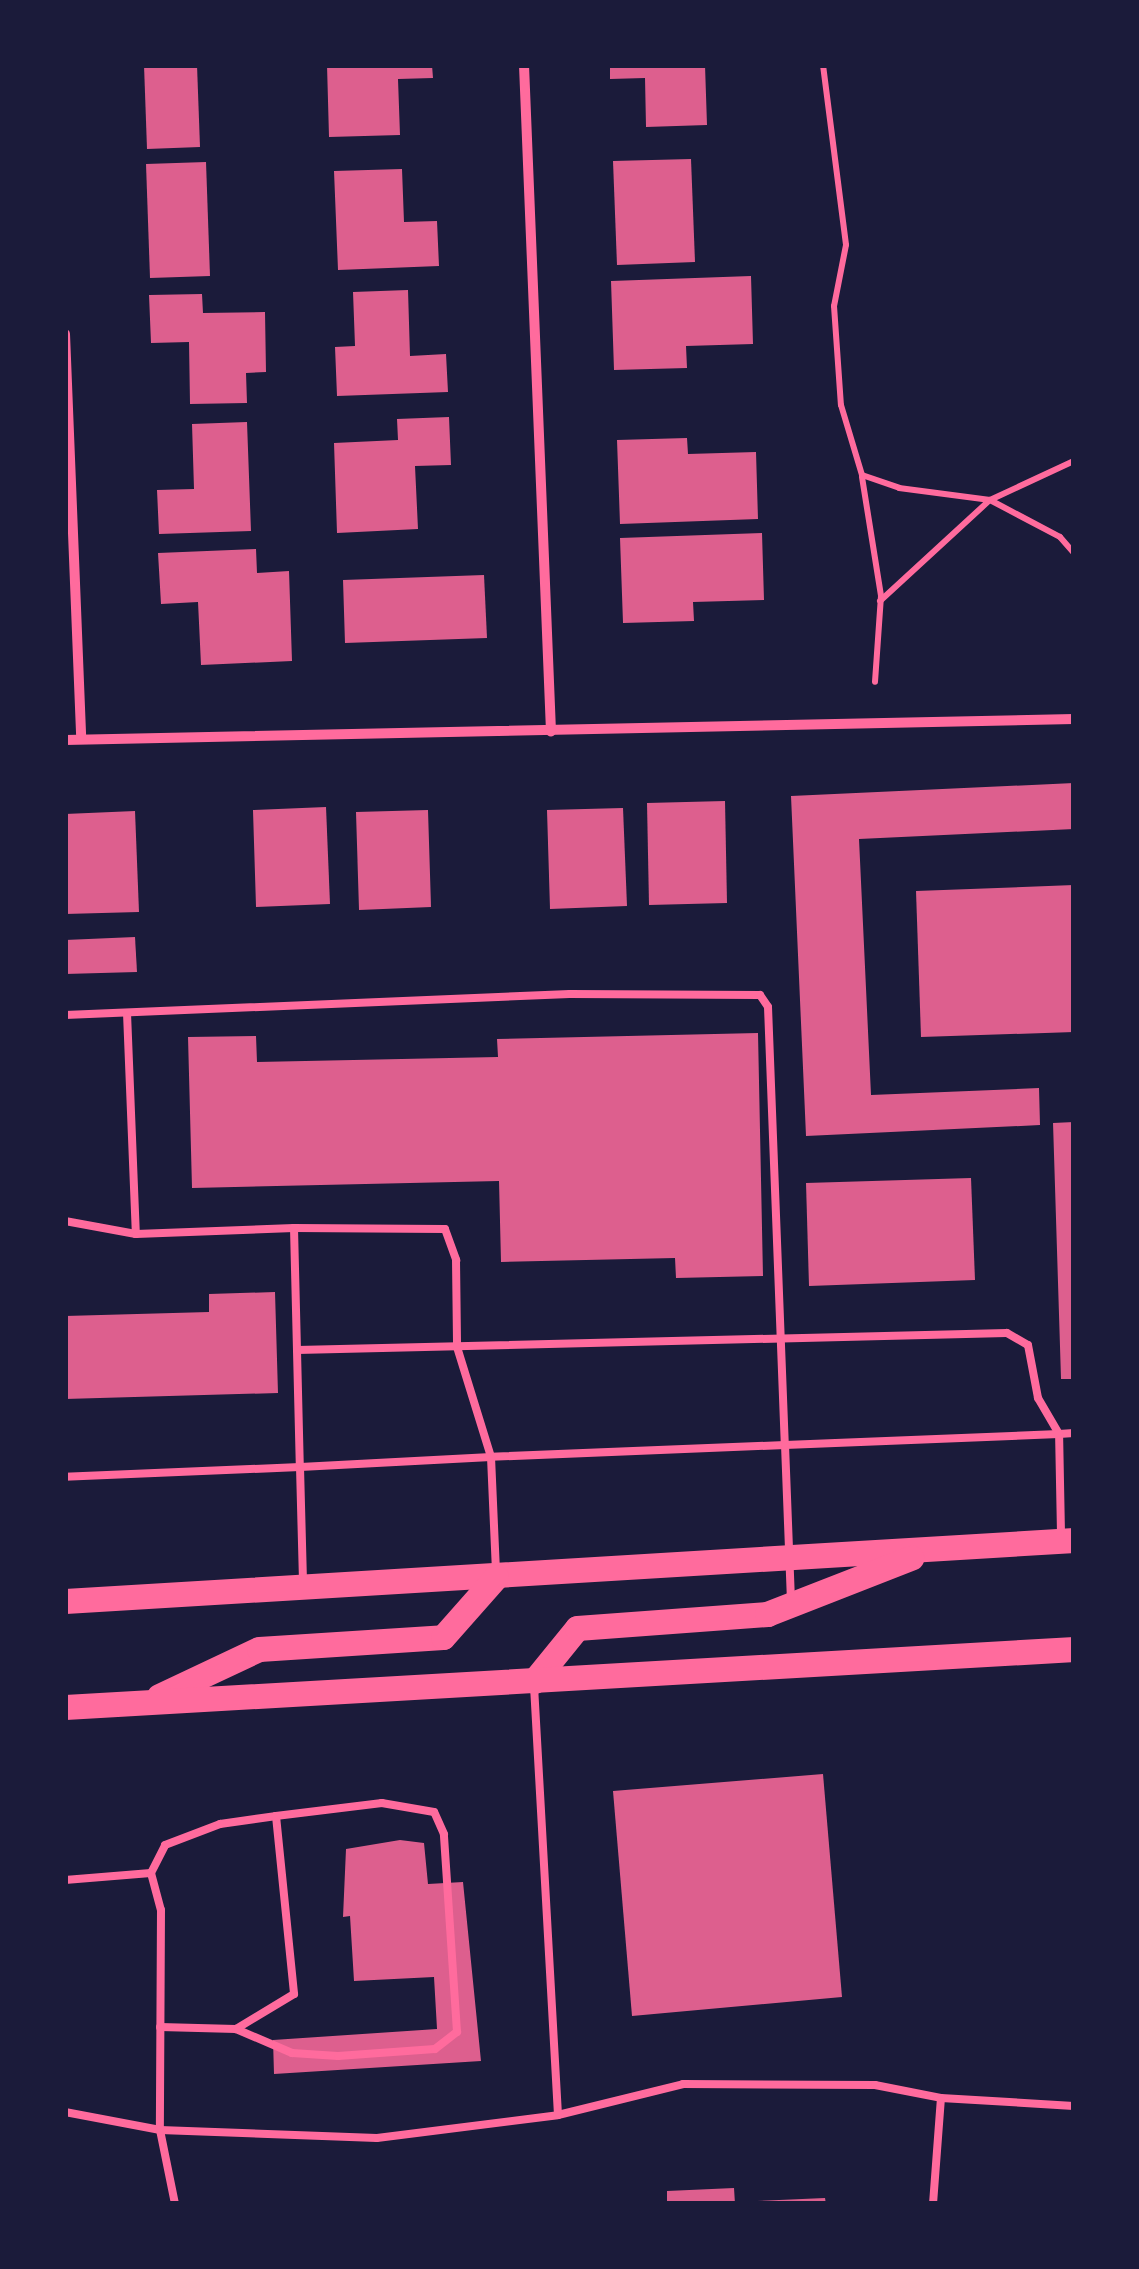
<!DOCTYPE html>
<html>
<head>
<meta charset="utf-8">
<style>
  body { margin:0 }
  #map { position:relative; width:1139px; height:2269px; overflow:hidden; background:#1b1b3a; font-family:"Times New Roman",serif }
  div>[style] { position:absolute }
  .building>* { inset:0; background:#dd5f8e }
  .path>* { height:6px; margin:-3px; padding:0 3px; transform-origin:3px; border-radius:3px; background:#ff6b9d }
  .service>* { height:8px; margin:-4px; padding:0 4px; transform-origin:4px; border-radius:4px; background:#ff6b9d }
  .minor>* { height:10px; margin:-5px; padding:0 5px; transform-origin:5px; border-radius:5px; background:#ff6b9d }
  .primary>* { height:25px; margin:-12.5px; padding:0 12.5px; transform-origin:12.5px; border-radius:12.5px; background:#ff6b9d }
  span { translate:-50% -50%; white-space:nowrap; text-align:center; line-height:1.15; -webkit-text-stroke:10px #1b1b3a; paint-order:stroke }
  .frame { position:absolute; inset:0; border:68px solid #1b1b3a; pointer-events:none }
</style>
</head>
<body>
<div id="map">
  <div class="building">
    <div style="clip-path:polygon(144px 65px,197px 65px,200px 147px,147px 149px)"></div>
    <div style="clip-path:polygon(327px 65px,432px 65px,433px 78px,398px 79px,400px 135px,329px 137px)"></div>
    <div style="clip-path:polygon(610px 65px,705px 65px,707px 125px,646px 127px,645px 78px,610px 79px)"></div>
    <div style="clip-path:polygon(691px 159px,695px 262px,617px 265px,613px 161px)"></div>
    <div style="clip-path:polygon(206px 162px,210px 276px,150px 278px,146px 164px)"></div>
    <div style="clip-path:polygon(402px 169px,404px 222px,437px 221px,439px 266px,338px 270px,334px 171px)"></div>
    <div style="clip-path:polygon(751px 276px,753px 344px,686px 346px,687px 368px,614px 370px,611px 281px)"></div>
    <div style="clip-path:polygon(408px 290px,410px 356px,446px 354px,448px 392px,337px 396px,335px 347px,355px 346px,353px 292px)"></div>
    <div style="clip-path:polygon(202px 294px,203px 313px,265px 312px,266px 372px,246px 373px,247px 403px,190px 404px,189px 342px,151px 343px,149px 295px)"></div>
    <div style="clip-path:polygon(449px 417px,451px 465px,415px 466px,418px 529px,337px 533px,334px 443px,398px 440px,397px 419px)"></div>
    <div style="clip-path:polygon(247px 422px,251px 531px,159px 534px,157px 490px,194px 489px,192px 424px)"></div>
    <div style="clip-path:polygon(687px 438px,688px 454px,756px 452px,758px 519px,620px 524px,617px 440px)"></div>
    <div style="clip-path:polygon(762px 533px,764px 600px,693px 602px,694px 621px,623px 623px,620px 538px)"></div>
    <div style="clip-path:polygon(256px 549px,257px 573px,289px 571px,292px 661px,201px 665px,198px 602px,161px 604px,158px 553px)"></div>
    <div style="clip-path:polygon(484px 575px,487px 638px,345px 643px,343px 580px)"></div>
    <div style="clip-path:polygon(1074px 783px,1074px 829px,859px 839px,871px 1095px,1039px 1088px,1040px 1125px,806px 1136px,791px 796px)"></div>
    <div style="clip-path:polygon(725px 801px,727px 903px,649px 905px,647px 803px)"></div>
    <div style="clip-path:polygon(326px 807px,330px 904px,256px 907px,253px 810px)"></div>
    <div style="clip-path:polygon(623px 808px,627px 906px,550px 909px,547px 810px)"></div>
    <div style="clip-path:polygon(428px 810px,431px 907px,359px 910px,356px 812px)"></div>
    <div style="clip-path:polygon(135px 811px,139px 912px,65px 914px,65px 814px)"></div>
    <div style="clip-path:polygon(1074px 885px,1074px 1032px,921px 1037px,916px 891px)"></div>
    <div style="clip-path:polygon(135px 937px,137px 972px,65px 974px,65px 940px)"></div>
    <div style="clip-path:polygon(758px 1033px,763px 1276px,676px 1278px,675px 1258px,501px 1262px,499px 1181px,192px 1188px,188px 1037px,256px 1036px,257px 1062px,498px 1057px,497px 1039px)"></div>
    <div style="clip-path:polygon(1074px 1122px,1074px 1379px,1061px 1379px,1053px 1123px)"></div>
    <div style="clip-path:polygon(971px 1178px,975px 1280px,809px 1286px,806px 1183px)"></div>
    <div style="clip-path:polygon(275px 1292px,278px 1393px,65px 1399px,65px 1316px,209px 1312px,209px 1294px)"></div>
    <div style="clip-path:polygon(823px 1774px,842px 1997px,632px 2016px,613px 1791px)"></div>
    <div style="clip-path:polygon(400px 1840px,424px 1843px,428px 1884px,463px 1882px,481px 2061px,274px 2074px,273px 2040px,437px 2029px,434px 1977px,354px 1981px,350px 1916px,343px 1917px,346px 1849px)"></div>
    <div style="clip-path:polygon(734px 2188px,735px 2204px,667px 2204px,667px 2191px)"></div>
    <div style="clip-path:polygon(825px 2198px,826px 2204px,757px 2204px,757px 2201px)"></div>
  </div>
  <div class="path">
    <div style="left:823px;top:65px;width:181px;rotate:82.7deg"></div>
    <div style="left:846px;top:245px;width:62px;rotate:101.1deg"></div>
    <div style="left:834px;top:306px;width:99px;rotate:86deg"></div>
    <div style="left:841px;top:405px;width:73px;rotate:73.3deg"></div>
    <div style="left:862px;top:475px;width:39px;rotate:19deg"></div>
    <div style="left:899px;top:488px;width:92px;rotate:7.5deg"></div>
    <div style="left:990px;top:500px;width:79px;rotate:27.9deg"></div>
    <div style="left:1060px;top:537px;width:21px;rotate:49deg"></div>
    <div style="left:862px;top:477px;width:121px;rotate:80.9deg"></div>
    <div style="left:881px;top:596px;width:86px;rotate:94deg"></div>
    <div style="left:880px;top:601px;width:149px;rotate:-42.6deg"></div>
    <div style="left:990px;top:500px;width:93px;rotate:-24.9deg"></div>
  </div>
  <div class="service">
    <div style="left:127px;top:1013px;width:221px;rotate:87.7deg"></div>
    <div style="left:65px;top:1015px;width:505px;rotate:-2.38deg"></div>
    <div style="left:570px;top:994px;width:190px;rotate:0.3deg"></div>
    <div style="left:760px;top:995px;width:14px;rotate:56deg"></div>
    <div style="left:768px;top:1007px;width:438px;rotate:87.8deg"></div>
    <div style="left:785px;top:1445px;width:294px;rotate:177.7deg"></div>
    <div style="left:491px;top:1457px;width:115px;rotate:87.5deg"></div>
    <div style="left:65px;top:1221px;width:72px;rotate:10.4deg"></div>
    <div style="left:136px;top:1234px;width:158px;rotate:-2.2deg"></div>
    <div style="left:294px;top:1228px;width:239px;rotate:88.6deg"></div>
    <div style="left:300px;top:1467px;width:235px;rotate:177.6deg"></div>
    <div style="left:294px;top:1228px;width:151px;rotate:0.4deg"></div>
    <div style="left:445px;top:1229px;width:33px;rotate:70deg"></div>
    <div style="left:456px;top:1260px;width:87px;rotate:89.3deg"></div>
    <div style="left:457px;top:1347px;width:115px;rotate:72.8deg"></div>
    <div style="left:491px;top:1457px;width:191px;rotate:177deg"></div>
    <div style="left:300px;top:1467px;width:116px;rotate:88.5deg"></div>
    <div style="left:297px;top:1350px;width:710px;rotate:-1.37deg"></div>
    <div style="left:1007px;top:1333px;width:24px;rotate:30deg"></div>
    <div style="left:1028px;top:1345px;width:54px;rotate:79.3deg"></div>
    <div style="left:1038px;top:1398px;width:42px;rotate:59.7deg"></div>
    <div style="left:1061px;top:1534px;width:100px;rotate:-91.1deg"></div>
    <div style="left:1059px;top:1434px;width:15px;rotate:-4deg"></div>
    <div style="left:791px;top:1601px;width:156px;rotate:-92.2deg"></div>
    <div style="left:785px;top:1445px;width:274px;rotate:-2.3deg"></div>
    <div style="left:151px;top:1873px;width:31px;rotate:-63deg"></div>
    <div style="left:165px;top:1845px;width:59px;rotate:-20.9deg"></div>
    <div style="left:220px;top:1824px;width:57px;rotate:-8.1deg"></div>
    <div style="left:276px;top:1816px;width:179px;rotate:84.2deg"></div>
    <div style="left:294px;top:1994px;width:68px;rotate:148.9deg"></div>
    <div style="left:236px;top:2029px;width:76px;rotate:-178.5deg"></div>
    <div style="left:65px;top:1880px;width:86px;rotate:-4.7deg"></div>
    <div style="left:151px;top:1873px;width:38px;rotate:75deg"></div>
    <div style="left:161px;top:1910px;width:220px;rotate:90.3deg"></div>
    <div style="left:160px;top:2130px;width:76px;rotate:78.5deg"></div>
    <div style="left:236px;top:2029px;width:61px;rotate:23.2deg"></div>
    <div style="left:292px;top:2053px;width:46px;rotate:3.7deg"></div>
    <div style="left:338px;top:2056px;width:97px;rotate:-4.1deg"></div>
    <div style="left:435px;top:2049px;width:28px;rotate:-38deg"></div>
    <div style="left:457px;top:2032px;width:198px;rotate:-93.8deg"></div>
    <div style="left:444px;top:1834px;width:24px;rotate:-114deg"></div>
    <div style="left:434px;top:1812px;width:53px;rotate:-170.2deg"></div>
    <div style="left:382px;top:1803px;width:107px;rotate:173deg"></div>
    <div style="left:65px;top:2112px;width:97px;rotate:10.7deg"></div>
    <div style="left:160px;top:2130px;width:217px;rotate:2.1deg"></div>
    <div style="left:377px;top:2138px;width:182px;rotate:-7.2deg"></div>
    <div style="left:558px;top:2115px;width:431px;rotate:-93.2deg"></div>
    <div style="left:558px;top:2115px;width:129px;rotate:-13.9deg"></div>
    <div style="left:683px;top:2084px;width:192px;rotate:0.3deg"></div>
    <div style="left:875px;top:2085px;width:67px;rotate:11.1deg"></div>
    <div style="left:941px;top:2098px;width:133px;rotate:3.4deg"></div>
    <div style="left:933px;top:2204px;width:106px;rotate:-85.7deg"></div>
  </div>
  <div class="minor">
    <div style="left:524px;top:65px;width:667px;rotate:87.68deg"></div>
    <div style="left:65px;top:334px;width:405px;rotate:87.7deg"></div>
    <div style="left:65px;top:740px;width:1009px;rotate:-1.19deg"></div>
  </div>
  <div class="primary">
    <div style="left:65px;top:1601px;width:1011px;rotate:-3.46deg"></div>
    <div style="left:534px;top:1681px;width:68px;rotate:-50.9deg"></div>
    <div style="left:577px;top:1628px;width:191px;rotate:-4.2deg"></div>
    <div style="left:767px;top:1614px;width:155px;rotate:-21.3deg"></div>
    <div style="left:159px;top:1696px;width:110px;rotate:-25.2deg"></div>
    <div style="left:259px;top:1649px;width:184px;rotate:-3.7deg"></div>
    <div style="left:443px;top:1637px;width:80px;rotate:-48.5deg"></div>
    <div style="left:65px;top:1707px;width:1011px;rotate:-3.29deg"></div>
  </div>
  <div class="frame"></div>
</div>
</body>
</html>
